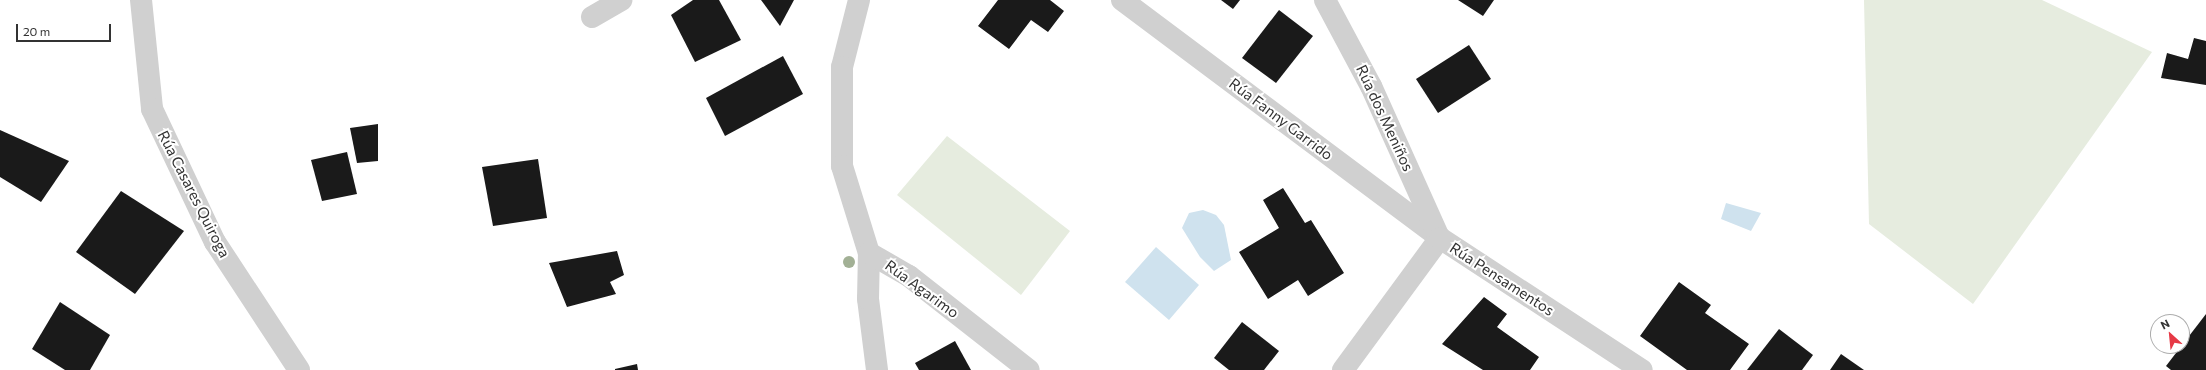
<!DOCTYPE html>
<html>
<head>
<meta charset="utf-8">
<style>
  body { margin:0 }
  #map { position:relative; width:2206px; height:370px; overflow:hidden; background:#fff; font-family:Commissioner,sans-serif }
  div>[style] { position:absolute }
  .green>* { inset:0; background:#e6ecdf }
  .water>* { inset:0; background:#cfe2ee }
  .building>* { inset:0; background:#1a1a1a }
  .minor>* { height:22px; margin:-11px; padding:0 11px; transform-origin:11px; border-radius:11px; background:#d0d0d0 }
  .trees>* { width:12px; height:12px; margin:-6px; border-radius:50%; background:#a2b095 }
  span { translate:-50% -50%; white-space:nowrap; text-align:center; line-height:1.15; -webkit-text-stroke:4px #fff; paint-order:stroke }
  .street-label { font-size:15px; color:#333 }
  .north { position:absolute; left:2150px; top:314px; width:40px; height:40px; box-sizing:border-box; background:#fff; border:1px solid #adadad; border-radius:50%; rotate:333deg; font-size:11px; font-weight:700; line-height:16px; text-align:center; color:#333 }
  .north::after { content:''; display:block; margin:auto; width:14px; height:18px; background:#e63946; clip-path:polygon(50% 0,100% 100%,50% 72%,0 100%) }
  .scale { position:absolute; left:16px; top:24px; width:95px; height:18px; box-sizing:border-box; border:2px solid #333; border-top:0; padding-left:5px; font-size:12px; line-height:14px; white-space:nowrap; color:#333; -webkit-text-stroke:3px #fff; paint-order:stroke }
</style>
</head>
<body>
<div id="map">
  <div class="green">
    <div style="clip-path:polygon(1864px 0,2042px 0,2152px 52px,1973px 304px,1869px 224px)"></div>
    <div style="clip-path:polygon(947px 136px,1070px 231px,1021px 295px,897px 195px)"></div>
  </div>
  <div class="water">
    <div style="clip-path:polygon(1726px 203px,1761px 213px,1751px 231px,1721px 219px)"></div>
    <div style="clip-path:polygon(1203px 210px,1216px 215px,1224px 225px,1231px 260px,1214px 271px,1200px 257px,1182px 228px,1189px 213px)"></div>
    <div style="clip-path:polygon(1156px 247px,1199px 285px,1169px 320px,1125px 282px)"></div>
  </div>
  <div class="building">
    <div style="clip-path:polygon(693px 0,719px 0,741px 40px,695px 62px,671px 15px)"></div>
    <div style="clip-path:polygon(761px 0,794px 0,780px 26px)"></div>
    <div style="clip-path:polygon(998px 0,1050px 0,1064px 11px,1048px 32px,1031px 20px,1009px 49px,978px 26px)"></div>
    <div style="clip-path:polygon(1221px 0,1240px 0,1233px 9px)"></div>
    <div style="clip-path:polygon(1458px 0,1494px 0,1483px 16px)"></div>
    <div style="clip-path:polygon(1279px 10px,1313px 36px,1276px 83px,1242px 58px)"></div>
    <div style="clip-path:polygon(2194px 38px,2206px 41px,2206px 85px,2161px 78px,2167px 53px,2188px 59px)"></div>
    <div style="clip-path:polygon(1469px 45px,1491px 79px,1438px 113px,1416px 79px)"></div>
    <div style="clip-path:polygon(783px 56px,803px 94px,725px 136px,706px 98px)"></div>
    <div style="clip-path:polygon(378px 124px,378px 161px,357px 163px,350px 128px)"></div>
    <div style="clip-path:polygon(0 130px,69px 161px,41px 202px,0 177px)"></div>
    <div style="clip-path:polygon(347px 152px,357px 194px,322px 201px,311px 160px)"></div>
    <div style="clip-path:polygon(538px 159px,547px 218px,493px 226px,482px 167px)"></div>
    <div style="clip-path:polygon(1283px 188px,1305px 223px,1311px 220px,1344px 273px,1308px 296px,1298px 280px,1268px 299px,1239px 252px,1279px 228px,1263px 200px)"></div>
    <div style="clip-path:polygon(121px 191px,184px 231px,135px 294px,76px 252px)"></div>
    <div style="clip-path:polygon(617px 251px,624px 275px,610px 282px,616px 294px,567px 307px,549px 263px)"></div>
    <div style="clip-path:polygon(1679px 282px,1711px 305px,1705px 313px,1749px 344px,1730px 370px,1687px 370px,1640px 336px)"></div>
    <div style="clip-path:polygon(1484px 297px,1507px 314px,1497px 327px,1539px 357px,1530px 370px,1483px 370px,1442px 344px)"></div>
    <div style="clip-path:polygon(60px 302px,110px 335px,90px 370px,65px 370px,32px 349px)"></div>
    <div style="clip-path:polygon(2206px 314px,2206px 370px,2171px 370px,2166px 366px)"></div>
    <div style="clip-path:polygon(1242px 322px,1279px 351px,1264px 370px,1229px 370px,1214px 358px)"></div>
    <div style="clip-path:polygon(1779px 329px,1813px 355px,1802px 370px,1747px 370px)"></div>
    <div style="clip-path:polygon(955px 341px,971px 370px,919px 370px,915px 363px)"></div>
    <div style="clip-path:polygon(1841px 354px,1864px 370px,1830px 370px)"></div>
    <div style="clip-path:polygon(637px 364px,638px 370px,615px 370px,615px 369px)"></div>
  </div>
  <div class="minor">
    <div style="left:141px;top:0;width:110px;rotate:84.2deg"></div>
    <div style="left:152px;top:109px;width:147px;rotate:64.7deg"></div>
    <div style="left:215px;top:242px;width:153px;rotate:56.7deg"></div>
    <div style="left:859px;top:0;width:69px;rotate:104.2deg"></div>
    <div style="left:842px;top:67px;width:99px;rotate:90deg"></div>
    <div style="left:842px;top:166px;width:91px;rotate:72.8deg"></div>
    <div style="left:1122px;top:0;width:397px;rotate:36.8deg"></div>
    <div style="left:1325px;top:0;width:98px;rotate:61.9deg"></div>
    <div style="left:1371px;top:86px;width:166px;rotate:65.8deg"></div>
    <div style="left:592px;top:17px;width:34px;rotate:-30deg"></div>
    <div style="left:877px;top:370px;width:72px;rotate:-97.2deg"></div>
    <div style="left:868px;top:299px;width:46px;rotate:-88.8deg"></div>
    <div style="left:869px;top:253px;width:46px;rotate:29.9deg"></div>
    <div style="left:909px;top:276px;width:152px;rotate:38.1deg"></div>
    <div style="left:1343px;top:370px;width:164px;rotate:-53.7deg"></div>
    <div style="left:1440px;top:238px;width:241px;rotate:33.2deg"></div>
  </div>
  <div class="trees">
    <div style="left:849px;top:262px"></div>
  </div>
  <div class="street-label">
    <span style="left:1385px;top:118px;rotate:65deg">Rúa dos Meniños</span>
    <span style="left:1281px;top:119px;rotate:37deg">Rúa Fanny Garrido</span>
    <span style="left:194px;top:194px;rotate:63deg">Rúa Casares Quiroga</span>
    <span style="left:1502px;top:279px;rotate:33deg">Rúa Pensamentos</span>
    <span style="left:922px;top:289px;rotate:36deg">Rúa Agarimo</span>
  </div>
  <div class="north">N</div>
  <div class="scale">20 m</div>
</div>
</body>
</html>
